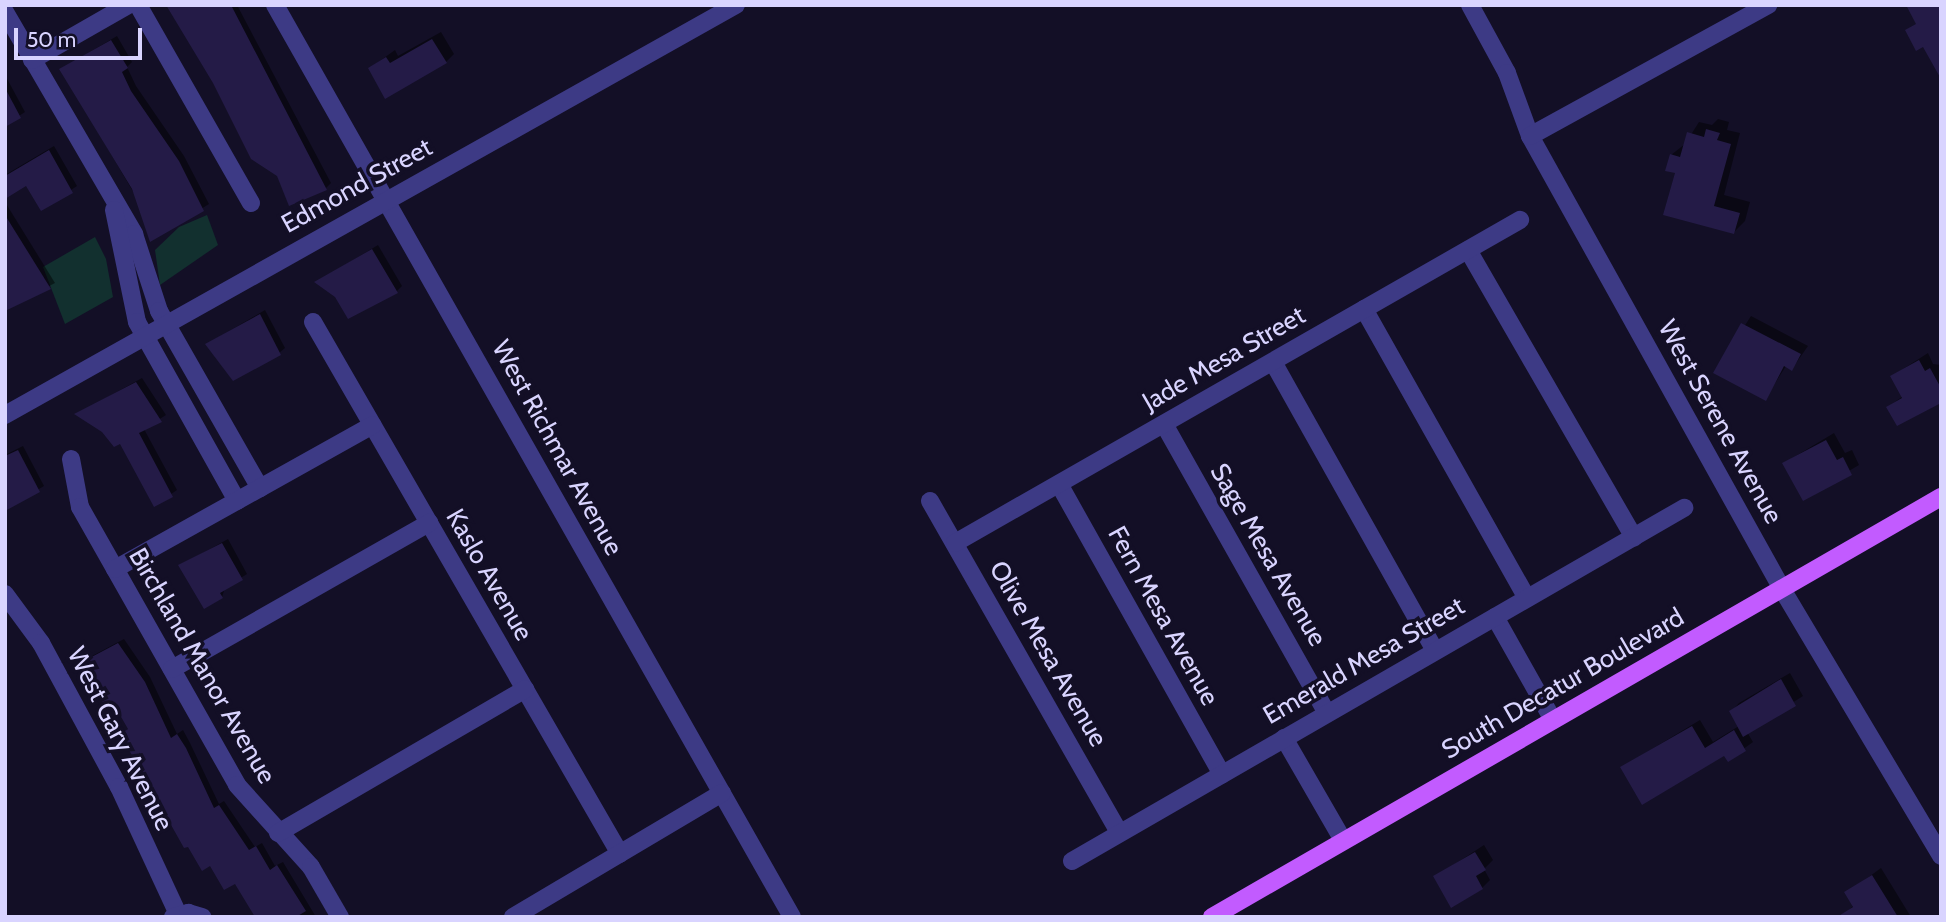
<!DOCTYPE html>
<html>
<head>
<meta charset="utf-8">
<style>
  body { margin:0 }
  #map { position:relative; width:1946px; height:922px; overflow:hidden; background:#130f26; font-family:Cabin,sans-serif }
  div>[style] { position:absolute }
  .green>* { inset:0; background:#12302f }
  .shadow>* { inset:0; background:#0007 }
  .building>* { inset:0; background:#241b47 }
  .minor>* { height:18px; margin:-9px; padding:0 9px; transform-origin:9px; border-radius:9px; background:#3d3a85 }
  .major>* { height:18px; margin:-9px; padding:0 9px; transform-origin:9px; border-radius:9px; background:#c25bff }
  span { translate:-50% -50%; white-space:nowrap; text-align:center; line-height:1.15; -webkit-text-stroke:7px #130f26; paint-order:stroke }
  .street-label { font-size:26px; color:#d9d4ff }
  .frame { position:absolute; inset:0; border:7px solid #d9d4ff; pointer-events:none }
  .scale { position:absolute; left:14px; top:28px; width:128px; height:32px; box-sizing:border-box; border:4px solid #d9d4ff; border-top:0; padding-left:9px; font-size:21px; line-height:24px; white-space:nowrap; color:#d9d4ff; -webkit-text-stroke:5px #130f26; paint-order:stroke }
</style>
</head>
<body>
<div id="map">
  <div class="green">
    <div style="clip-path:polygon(207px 215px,218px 245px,160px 285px,155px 250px,179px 227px)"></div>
    <div style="clip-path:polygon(95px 237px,106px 259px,113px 297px,65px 324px,43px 267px)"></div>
  </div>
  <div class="shadow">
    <div style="clip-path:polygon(170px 5px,237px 5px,331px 183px,326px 188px,290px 203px,279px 175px)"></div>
    <div style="clip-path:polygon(441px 32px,454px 54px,446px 62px,370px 68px,395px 50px,398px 56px)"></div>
    <div style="clip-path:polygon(117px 36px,132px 62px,127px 67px,136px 86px,184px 156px,209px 204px,151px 240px,145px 212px,61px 69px)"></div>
    <div style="clip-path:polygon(5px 75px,25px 112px,5px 125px)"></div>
    <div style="clip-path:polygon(1718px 119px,1729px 122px,1727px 130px,1740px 133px,1724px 195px,1750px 202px,1745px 221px,1734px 232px,1677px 172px,1671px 155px,1685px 144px,1699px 122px,1712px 125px)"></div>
    <div style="clip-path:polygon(54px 146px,77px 186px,42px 209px,27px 184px,5px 197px,5px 175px)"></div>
    <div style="clip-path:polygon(5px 202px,55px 283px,5px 309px)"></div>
    <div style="clip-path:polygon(378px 245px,402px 286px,397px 291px,336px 296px,317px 282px)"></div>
    <div style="clip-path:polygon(265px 310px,285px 348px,279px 353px,207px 344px)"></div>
    <div style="clip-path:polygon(1751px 316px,1808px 346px,1792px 369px,1786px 366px,1765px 399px,1715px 372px)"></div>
    <div style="clip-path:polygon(1928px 353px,1933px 364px,1941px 365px,1941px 401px,1888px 407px,1903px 396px,1892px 376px)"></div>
    <div style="clip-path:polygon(142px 378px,166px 415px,144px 429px,177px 490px,155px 505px,121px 441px,77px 414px)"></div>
    <div style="clip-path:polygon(1834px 433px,1845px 453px,1852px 450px,1859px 465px,1803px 498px,1784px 463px)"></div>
    <div style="clip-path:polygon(23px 446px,44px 486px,5px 509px,5px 455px)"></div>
    <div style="clip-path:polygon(228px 539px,247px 574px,225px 588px,222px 597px,181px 565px)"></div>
    <div style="clip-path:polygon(124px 639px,150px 677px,177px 734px,183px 730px,190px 743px,219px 804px,224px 801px,255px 847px,262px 843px,275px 866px,283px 862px,316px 917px,256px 917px,235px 882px,122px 734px,129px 728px,113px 699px,86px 672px,92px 656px)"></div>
    <div style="clip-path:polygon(1790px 673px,1803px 696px,1747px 732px,1753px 742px,1728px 760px,1725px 754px,1622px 767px,1700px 720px,1713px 742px,1739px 726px,1731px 712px,1739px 703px)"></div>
    <div style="clip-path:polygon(1484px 845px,1493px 860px,1484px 869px,1490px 880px,1482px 888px,1435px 877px)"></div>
    <div style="clip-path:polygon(1881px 868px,1911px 917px,1851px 917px,1848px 911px,1854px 905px,1847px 893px)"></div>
  </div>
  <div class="building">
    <div style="clip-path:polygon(166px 5px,231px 5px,327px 190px,289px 206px,277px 176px,251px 159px,213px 83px)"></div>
    <div style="clip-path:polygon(1906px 5px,1941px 5px,1941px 79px,1923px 47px,1916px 51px,1905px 30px,1916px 24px)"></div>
    <div style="clip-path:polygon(432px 39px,447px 63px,385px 99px,368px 68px,386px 57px,390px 63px)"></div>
    <div style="clip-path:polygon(111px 40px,128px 68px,122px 72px,131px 91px,179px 161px,204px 211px,150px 242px,132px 189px,59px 69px)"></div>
    <div style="clip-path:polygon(5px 88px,21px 118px,5px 127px)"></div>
    <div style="clip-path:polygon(1706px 129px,1720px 133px,1717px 140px,1731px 144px,1714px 206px,1740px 213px,1734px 234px,1663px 215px,1675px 173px,1665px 171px,1670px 154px,1680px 157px,1687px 132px,1704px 137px)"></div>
    <div style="clip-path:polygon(49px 150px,73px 193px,41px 211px,26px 186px,5px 199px,5px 176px)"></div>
    <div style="clip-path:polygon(5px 215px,51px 289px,5px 311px)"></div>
    <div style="clip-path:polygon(372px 249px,398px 293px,348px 319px,335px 297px,314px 282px)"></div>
    <div style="clip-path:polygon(260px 314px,281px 355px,233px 381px,205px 344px)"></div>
    <div style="clip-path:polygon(1741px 323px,1801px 354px,1792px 371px,1784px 366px,1766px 401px,1713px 373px)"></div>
    <div style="clip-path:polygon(1919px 360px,1925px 371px,1930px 368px,1941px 388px,1941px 403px,1897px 426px,1886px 407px,1902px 398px,1890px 376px)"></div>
    <div style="clip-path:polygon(136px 382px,162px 422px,139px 433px,173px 497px,154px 507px,120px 444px,114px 447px,102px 432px,74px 414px)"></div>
    <div style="clip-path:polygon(1826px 440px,1837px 460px,1843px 457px,1852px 475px,1803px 501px,1782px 463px)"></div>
    <div style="clip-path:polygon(18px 450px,40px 492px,5px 511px,5px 456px)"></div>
    <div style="clip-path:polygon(222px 543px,243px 580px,220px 593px,223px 598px,204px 609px,178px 565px)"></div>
    <div style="clip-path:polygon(118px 643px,145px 682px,171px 738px,177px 734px,186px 748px,214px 808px,219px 805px,249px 850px,256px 846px,270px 870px,277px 865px,306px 911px,296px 917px,255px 917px,235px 884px,224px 890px,210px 866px,202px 871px,188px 847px,184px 848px,120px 734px,128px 729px,112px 701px,104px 706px,84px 671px,89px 669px,84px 661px)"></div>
    <div style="clip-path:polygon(1781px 679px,1796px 706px,1743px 737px,1729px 711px)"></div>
    <div style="clip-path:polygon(1692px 726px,1705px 748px,1734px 730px,1746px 751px,1728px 762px,1724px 756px,1642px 805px,1620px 767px)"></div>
    <div style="clip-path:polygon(1475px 852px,1486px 870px,1476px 876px,1483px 889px,1451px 908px,1433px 876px)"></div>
    <div style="clip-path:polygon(1872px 875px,1898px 917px,1837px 917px,1853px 907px,1844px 892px)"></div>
  </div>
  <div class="minor">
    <div style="left:138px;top:5px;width:228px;rotate:60.3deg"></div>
    <div style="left:275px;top:5px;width:1048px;rotate:60.45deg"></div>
    <div style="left:1470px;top:5px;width:77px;rotate:61.4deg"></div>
    <div style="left:1507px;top:73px;width:67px;rotate:69.9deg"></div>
    <div style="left:1530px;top:136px;width:518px;rotate:60.91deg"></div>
    <div style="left:1782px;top:589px;width:311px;rotate:59.2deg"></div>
    <div style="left:5px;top:12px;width:257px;rotate:59.8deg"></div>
    <div style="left:134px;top:234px;width:81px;rotate:72deg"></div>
    <div style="left:159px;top:311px;width:204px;rotate:60.3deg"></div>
    <div style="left:32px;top:60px;width:111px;rotate:-29.8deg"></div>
    <div style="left:1530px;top:136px;width:272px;rotate:-28.8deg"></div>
    <div style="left:114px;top:210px;width:114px;rotate:78.4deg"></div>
    <div style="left:137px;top:322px;width:205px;rotate:60.8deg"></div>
    <div style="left:1468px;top:250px;width:332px;rotate:60deg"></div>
    <div style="left:1364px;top:309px;width:332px;rotate:60.6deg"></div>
    <div style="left:313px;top:322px;width:614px;rotate:60.01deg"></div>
    <div style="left:1273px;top:362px;width:331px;rotate:60.7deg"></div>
    <div style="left:5px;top:415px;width:838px;rotate:-29.29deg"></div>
    <div style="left:1164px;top:424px;width:332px;rotate:60.6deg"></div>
    <div style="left:71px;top:459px;width:49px;rotate:79.4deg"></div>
    <div style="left:80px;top:507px;width:319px;rotate:60.5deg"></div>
    <div style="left:237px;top:785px;width:110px;rotate:47.9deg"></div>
    <div style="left:311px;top:867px;width:58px;rotate:59.9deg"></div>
    <div style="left:1059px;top:484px;width:333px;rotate:60.7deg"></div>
    <div style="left:930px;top:501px;width:382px;rotate:60.3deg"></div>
    <div style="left:955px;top:543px;width:651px;rotate:-29.76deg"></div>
    <div style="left:115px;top:569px;width:295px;rotate:-29.2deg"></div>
    <div style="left:5px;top:594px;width:61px;rotate:53.7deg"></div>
    <div style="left:41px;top:643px;width:164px;rotate:61.6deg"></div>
    <div style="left:119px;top:787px;width:140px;rotate:65.1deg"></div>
    <div style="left:1495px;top:617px;width:118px;rotate:60.6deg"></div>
    <div style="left:172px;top:669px;width:296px;rotate:-29.6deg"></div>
    <div style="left:1284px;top:738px;width:118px;rotate:60deg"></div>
    <div style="left:278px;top:833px;width:286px;rotate:-30.2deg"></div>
    <div style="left:1072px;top:861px;width:707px;rotate:-29.98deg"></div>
    <div style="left:173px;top:917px;width:16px;rotate:-15deg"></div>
    <div style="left:188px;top:913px;width:15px;rotate:16deg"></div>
    <div style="left:513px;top:917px;width:243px;rotate:-30.7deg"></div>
  </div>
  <div class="major">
    <div style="left:1212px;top:917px;width:841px;rotate:-29.95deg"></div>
  </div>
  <div class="street-label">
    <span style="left:357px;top:186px;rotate:-29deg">Edmond Street</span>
    <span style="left:1224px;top:359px;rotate:-30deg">Jade Mesa Street</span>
    <span style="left:1720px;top:422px;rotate:61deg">West Serene Avenue</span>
    <span style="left:557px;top:448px;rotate:61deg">West Richmar Avenue</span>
    <span style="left:1268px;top:555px;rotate:60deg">Sage Mesa Avenue</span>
    <span style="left:489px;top:575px;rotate:60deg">Kaslo Avenue</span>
    <span style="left:1163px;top:616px;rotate:61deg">Fern Mesa Avenue</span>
    <span style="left:1048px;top:654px;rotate:60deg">Olive Mesa Avenue</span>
    <span style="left:1364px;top:661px;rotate:-30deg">Emerald Mesa Street</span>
    <span style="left:202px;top:666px;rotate:60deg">Birchland Manor Avenue</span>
    <span style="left:1563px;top:684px;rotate:-30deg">South Decatur Boulevard</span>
    <span style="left:120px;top:739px;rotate:63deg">West Gary Avenue</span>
  </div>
  <div class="frame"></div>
  <div class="scale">50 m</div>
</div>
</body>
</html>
